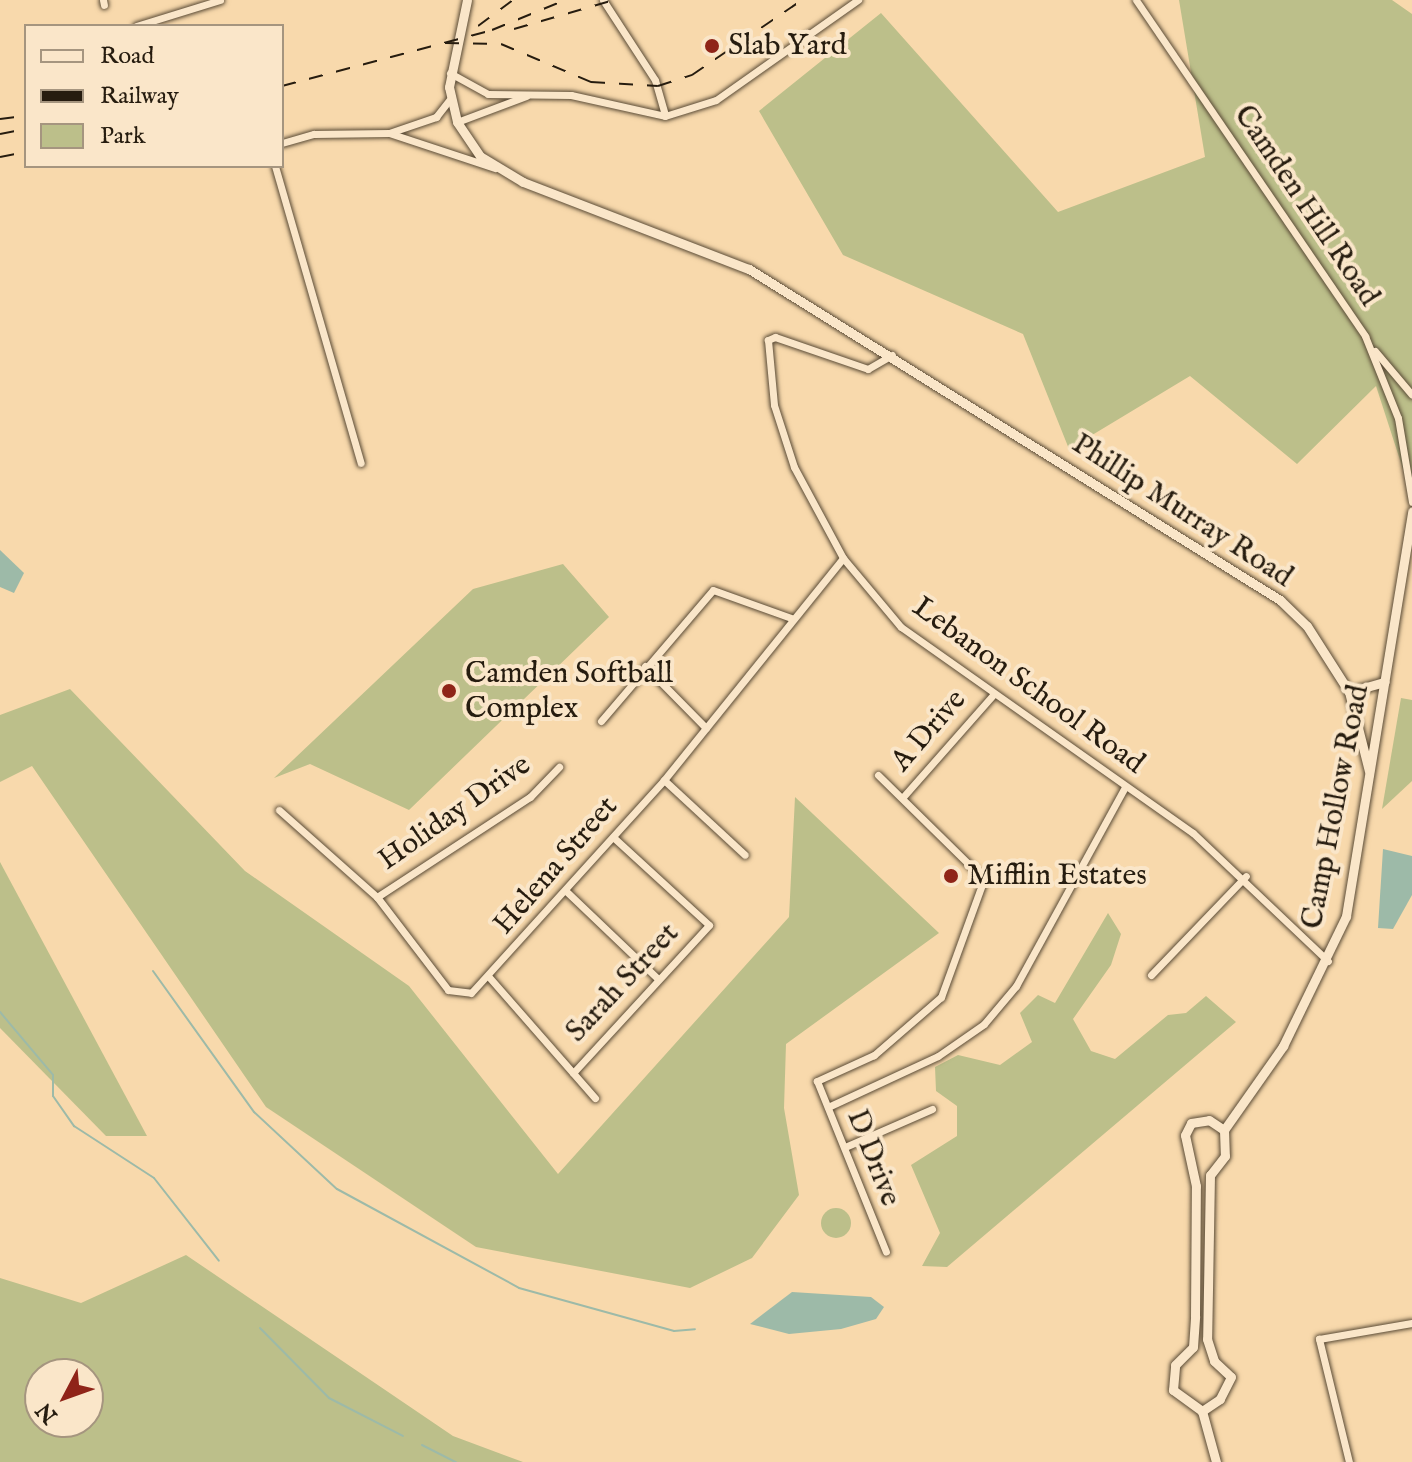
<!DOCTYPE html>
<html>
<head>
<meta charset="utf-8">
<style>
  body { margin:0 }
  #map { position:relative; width:1412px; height:1462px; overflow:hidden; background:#f8d9ac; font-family:"IM FELL English",serif }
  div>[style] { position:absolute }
  .green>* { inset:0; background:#bcbf8a }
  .round { border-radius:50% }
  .water>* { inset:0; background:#9dbaa8 }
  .stream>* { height:2px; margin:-1px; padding:0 1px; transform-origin:1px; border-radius:1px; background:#9dbaa8 }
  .roads { filter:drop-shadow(0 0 2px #5a4b36) drop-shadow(0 0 2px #5a4b36) }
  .street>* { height:7px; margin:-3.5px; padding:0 3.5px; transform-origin:3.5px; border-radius:3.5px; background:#fae6c9 }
  .secondary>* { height:9px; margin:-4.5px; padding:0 4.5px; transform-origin:4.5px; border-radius:4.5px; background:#fae6c9 }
  .rail>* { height:2px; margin-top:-1px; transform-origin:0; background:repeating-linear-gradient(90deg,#261c0f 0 14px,transparent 0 28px) }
  .dots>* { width:22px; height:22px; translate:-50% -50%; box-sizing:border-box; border:4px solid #fae6c9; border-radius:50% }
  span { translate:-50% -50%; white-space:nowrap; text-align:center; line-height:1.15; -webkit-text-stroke:8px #fae6c9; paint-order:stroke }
  .poi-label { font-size:30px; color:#261c0f }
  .left { translate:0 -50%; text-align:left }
  .street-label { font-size:30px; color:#261c0f }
  .legend { position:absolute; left:24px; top:24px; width:260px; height:144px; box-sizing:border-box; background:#fae6c9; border:2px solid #a5957f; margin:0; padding:10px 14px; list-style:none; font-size:24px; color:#261c0f }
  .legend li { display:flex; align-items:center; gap:16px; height:40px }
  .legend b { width:40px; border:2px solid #a5957f }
  .north { position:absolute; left:24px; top:1358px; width:80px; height:80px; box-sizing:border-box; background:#fae6c9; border:2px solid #a5957f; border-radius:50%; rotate:229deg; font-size:22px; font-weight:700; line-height:32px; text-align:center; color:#261c0f }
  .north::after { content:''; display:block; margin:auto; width:28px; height:36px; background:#8f2418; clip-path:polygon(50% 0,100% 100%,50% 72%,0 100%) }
</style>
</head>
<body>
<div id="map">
  <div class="green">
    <div style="clip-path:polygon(1179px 0,1392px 0,1412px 14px,1412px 497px,1376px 386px,1297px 464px,1190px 376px,1069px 449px,1023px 334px,843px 255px,759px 111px,881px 13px,1058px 212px,1205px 157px)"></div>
    <div style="clip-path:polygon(563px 564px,609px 617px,409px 810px,310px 764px,274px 778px,473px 589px)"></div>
    <div style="clip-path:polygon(70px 689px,245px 871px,409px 986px,558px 1174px,789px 917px,795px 797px,939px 933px,786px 1044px,784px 1108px,799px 1195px,752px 1258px,690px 1288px,476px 1247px,266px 1107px,32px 766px,0 782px,0 715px)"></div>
    <div style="clip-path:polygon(1401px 698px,1412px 700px,1412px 781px,1382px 809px)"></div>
    <div style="clip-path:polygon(0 862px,147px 1136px,106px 1136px,0 1028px)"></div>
    <div style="clip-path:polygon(1108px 913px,1121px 934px,1111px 965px,1073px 1019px,1091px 1051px,1115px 1059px,1168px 1015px,1186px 1013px,1206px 996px,1236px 1022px,947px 1267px,922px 1266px,940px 1233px,911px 1165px,957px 1136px,957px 1106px,936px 1091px,935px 1067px,958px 1055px,1000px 1065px,1032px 1042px,1020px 1013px,1038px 995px,1055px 1003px)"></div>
    <div class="round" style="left:821px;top:1208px;width:30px;height:30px"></div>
    <div style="clip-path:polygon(evenodd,186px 1255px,453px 1436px,523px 1462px,0 1462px,0 1278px,81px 1303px,186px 1255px,40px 1374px,88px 1374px,88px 1422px,40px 1422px,40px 1374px)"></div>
  </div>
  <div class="water">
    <div style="clip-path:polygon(0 550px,24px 573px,14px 593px,0 587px)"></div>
    <div style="clip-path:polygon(1383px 849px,1412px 856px,1412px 895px,1393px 929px,1378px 928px)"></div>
    <div style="clip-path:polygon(792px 1292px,871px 1297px,884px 1307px,876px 1319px,841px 1329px,789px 1334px,750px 1324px)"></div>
  </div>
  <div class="stream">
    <div style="left:153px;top:971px;width:173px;rotate:54.4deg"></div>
    <div style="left:254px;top:1112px;width:113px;rotate:42.9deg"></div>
    <div style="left:337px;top:1189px;width:207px;rotate:28.5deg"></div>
    <div style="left:519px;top:1288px;width:161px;rotate:15.5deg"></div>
    <div style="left:674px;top:1331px;width:21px;rotate:-5deg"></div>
    <div style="left:0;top:1012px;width:82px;rotate:49.9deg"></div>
    <div style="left:53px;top:1075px;width:21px;rotate:90deg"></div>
    <div style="left:53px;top:1096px;width:37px;rotate:55deg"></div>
    <div style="left:74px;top:1126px;width:95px;rotate:33deg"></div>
    <div style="left:154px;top:1178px;width:105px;rotate:51.9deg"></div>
    <div style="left:260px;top:1328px;width:98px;rotate:45.4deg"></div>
    <div style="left:329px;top:1398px;width:83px;rotate:27.2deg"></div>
    <div style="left:422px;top:1445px;width:38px;rotate:27deg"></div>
  </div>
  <div class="roads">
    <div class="street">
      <div style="left:103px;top:0;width:5px;rotate:79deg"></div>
      <div style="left:603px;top:0;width:95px;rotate:57deg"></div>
      <div style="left:655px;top:80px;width:37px;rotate:74deg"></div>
      <div style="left:665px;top:116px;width:53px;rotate:-17.4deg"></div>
      <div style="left:716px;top:100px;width:174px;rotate:-35.2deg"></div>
      <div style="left:1136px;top:0;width:407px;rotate:55.7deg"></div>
      <div style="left:1365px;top:336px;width:88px;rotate:68.1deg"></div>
      <div style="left:1398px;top:418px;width:85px;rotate:80.5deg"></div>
      <div style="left:136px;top:26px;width:88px;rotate:-17.2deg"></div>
      <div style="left:450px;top:73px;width:43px;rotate:28.9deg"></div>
      <div style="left:488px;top:94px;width:83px;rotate:0.7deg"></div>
      <div style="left:571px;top:95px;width:96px;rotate:12.6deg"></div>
      <div style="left:457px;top:122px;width:74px;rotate:-20.6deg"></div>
      <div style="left:389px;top:133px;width:50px;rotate:-18.8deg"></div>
      <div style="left:436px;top:117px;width:23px;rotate:-52deg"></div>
      <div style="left:282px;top:143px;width:33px;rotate:-16deg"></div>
      <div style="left:314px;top:134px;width:75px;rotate:-0.8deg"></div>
      <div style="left:389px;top:133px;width:112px;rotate:18.3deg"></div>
      <div style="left:275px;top:166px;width:309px;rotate:73.9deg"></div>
      <div style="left:1375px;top:351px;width:57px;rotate:49.9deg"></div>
      <div style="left:892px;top:355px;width:28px;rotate:150deg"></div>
      <div style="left:868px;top:369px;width:98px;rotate:-161deg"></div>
      <div style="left:775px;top:337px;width:8px;rotate:157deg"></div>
      <div style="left:768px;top:340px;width:65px;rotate:84.7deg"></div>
      <div style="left:774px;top:405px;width:65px;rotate:72.1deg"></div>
      <div style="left:794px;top:467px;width:103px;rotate:61.7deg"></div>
      <div style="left:843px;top:558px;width:90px;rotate:50deg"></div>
      <div style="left:901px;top:627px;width:357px;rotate:35.2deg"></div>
      <div style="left:1193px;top:833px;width:186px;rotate:43.5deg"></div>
      <div style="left:645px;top:666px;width:87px;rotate:45.5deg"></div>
      <div style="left:601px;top:721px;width:172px;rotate:-49.5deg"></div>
      <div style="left:713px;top:590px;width:83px;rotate:19.7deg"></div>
      <div style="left:878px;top:775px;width:148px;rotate:44.5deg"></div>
      <div style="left:984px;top:879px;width:126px;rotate:110deg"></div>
      <div style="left:941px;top:997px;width:89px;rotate:139.1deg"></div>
      <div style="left:874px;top:1055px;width:63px;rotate:155.5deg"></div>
      <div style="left:817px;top:1081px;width:184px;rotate:68deg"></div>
      <div style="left:664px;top:780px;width:110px;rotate:42.8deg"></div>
      <div style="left:903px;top:797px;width:135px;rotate:-48.6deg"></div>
      <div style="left:279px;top:810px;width:131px;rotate:41.6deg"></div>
      <div style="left:377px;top:897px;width:117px;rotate:52.6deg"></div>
      <div style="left:448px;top:990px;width:23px;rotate:7deg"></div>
      <div style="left:471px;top:993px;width:287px;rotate:-47.8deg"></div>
      <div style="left:664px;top:780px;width:285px;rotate:-51.1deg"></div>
      <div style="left:567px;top:892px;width:126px;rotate:43.7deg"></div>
      <div style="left:377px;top:897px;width:183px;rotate:-33.2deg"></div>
      <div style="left:530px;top:797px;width:42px;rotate:-46deg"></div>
      <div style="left:1151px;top:975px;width:137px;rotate:-46.2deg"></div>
      <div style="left:489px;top:977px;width:161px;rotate:48.8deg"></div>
      <div style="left:573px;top:1073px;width:201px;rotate:-47.4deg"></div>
      <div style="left:709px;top:925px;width:130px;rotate:-137.5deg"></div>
      <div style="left:828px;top:1107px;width:121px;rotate:-24.9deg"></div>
      <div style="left:938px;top:1056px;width:56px;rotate:-34.8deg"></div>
      <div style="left:984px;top:1024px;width:50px;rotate:-49.9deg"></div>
      <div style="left:1016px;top:986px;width:227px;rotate:-61.3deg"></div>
      <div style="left:845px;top:1147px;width:95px;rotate:-23.6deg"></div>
      <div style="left:1349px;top:1462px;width:127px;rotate:-103.7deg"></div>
      <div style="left:1319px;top:1339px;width:94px;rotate:-9.8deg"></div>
    </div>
    <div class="secondary">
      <div style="left:467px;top:0;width:89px;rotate:101.7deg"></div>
      <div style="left:449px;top:87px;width:36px;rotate:77deg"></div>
      <div style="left:457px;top:122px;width:41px;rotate:55.9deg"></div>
      <div style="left:480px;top:156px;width:50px;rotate:31.2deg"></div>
      <div style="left:523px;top:182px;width:242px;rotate:21.1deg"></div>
      <div style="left:749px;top:269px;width:626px;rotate:31.94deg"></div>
      <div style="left:1280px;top:600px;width:37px;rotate:44deg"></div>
      <div style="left:1307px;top:626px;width:78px;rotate:57.5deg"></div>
      <div style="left:1349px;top:692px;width:81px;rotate:75.8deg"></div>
      <div style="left:1349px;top:692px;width:37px;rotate:-16deg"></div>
      <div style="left:1209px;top:1120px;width:18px;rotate:34deg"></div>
      <div style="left:1224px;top:1130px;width:26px;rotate:88deg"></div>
      <div style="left:1225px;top:1156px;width:24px;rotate:128deg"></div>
      <div style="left:1210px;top:1175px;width:164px;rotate:91deg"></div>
      <div style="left:1207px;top:1339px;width:23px;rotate:72deg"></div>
      <div style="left:1214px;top:1361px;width:23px;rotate:43deg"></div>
      <div style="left:1231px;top:1377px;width:25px;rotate:117deg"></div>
      <div style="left:1220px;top:1399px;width:22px;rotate:146deg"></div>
      <div style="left:1202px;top:1411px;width:36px;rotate:-144deg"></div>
      <div style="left:1173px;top:1390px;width:25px;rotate:-85deg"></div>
      <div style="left:1175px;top:1365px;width:25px;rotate:-45deg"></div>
      <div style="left:1193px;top:1347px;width:31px;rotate:-86deg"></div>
      <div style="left:1195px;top:1316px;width:130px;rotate:-89.6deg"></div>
      <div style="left:1196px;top:1186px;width:52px;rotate:-102.2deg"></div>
      <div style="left:1185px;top:1135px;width:13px;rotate:-63deg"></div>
      <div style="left:1191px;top:1123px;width:18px;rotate:-9deg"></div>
      <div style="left:1224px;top:1130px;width:103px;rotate:-54.9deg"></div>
      <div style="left:1283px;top:1046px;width:144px;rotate:-64.1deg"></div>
      <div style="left:1346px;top:916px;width:410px;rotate:-80.7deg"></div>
      <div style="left:1202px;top:1411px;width:53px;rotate:74.6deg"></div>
    </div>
  </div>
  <div class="rail">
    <div style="left:478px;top:26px;width:44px;rotate:-36.6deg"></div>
    <div style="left:514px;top:29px;width:104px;rotate:-16.2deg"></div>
    <div style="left:445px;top:43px;width:56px;rotate:1deg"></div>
    <div style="left:501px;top:44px;width:98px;rotate:22.9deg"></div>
    <div style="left:591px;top:82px;width:67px;rotate:3.4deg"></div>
    <div style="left:658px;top:86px;width:36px;rotate:-18deg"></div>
    <div style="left:692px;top:75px;width:133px;rotate:-34.3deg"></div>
    <div style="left:282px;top:86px;width:217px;rotate:-14.9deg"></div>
    <div style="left:492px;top:30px;width:79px;rotate:-22.3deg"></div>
    <div style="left:0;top:119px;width:26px;rotate:-7deg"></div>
    <div style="left:0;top:134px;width:26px;rotate:-11deg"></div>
    <div style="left:0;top:157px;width:26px;rotate:-11deg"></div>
  </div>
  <div class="dots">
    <div style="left:712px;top:46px;background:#8f2418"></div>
    <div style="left:449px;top:691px;background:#8f2418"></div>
    <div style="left:951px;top:876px;background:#8f2418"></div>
  </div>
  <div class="poi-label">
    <span class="left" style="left:728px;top:46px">Slab Yard</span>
    <span class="left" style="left:465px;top:691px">Camden Softball<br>Complex</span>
    <span class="left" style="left:967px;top:876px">Mifflin Estates</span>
  </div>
  <div class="street-label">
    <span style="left:1306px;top:206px;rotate:56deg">Camden Hill Road</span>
    <span style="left:1182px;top:511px;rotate:33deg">Phillip Murray Road</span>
    <span style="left:1028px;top:686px;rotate:36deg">Lebanon School Road</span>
    <span style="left:929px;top:731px;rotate:-49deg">A Drive</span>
    <span style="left:1336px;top:807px;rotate:-79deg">Camp Hollow Road</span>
    <span style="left:455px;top:813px;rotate:-35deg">Holiday Drive</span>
    <span style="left:556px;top:866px;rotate:-49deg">Helena Street</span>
    <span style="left:623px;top:983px;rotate:-47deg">Sarah Street</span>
    <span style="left:873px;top:1158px;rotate:69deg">D Drive</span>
  </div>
  <ul class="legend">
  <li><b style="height:10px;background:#fae6c9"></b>Road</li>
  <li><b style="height:10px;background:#261c0f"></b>Railway</li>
  <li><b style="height:22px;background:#bcbf8a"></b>Park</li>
  </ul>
  <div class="north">N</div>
</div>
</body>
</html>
